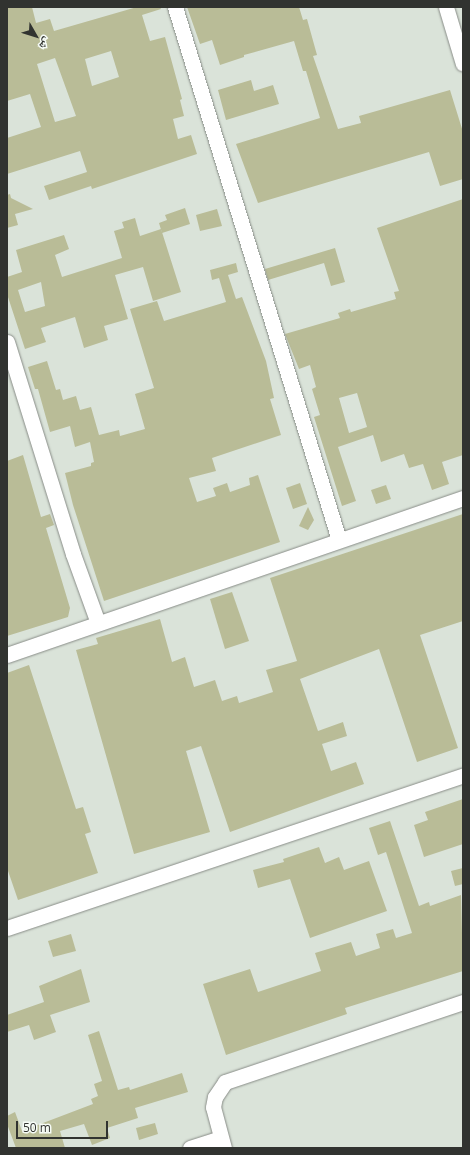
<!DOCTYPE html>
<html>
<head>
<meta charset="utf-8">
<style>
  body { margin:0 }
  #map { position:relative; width:470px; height:1155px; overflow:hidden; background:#eaefe9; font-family:"Open Sans","Noto Naskh Arabic",sans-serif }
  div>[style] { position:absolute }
  .built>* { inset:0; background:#dae3d9 }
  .building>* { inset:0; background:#b9bc97 }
  .roads { filter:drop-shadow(0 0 1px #888c87) drop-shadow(0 0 1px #888c87) }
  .minor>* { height:15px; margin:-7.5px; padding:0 7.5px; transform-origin:7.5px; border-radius:7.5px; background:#fff }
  span { translate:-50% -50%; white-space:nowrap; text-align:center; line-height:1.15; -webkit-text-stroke:3px #f7fcf7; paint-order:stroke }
  .frame { position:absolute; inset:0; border:8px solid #313330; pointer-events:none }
  .north { position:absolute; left:16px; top:16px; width:40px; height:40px; -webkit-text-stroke:3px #f7fcf7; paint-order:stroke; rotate:129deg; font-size:11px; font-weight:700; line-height:16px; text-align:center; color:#313330 }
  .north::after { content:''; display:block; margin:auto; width:14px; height:18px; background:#313330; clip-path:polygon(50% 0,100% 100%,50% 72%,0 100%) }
  .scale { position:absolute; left:16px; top:1121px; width:92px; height:18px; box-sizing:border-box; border:2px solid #313330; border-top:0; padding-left:5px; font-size:12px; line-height:14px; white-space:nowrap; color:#313330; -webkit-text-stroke:3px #f7fcf7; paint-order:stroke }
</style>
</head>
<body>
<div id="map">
  <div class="built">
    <div style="clip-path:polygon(7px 7px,463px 7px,463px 1148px,7px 1148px)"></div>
  </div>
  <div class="building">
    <div style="clip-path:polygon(evenodd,7px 7px,32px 7px,36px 23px,50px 19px,54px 31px,137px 7px,160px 7px,161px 9px,142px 15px,150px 41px,165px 37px,182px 99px,180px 100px,184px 116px,173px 119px,178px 139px,191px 135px,197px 154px,92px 189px,91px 186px,49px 200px,44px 186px,87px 172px,80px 151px,7px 174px,7px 138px,41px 127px,30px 94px,7px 101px,7px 7px,111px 51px,119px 77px,92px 86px,85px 59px,111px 51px,7px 7px,55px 58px,76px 116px,55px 122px,37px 64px,55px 58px)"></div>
    <div style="clip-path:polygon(187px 7px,299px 7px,303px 20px,307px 19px,317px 55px,313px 56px,338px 129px,361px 123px,359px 116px,450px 90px,463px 132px,463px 179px,440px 186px,429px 152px,258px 203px,236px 144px,320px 118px,306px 71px,303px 71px,294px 41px,244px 55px,244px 57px,220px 65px,212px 40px,200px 44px)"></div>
    <div style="clip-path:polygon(251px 80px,254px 91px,273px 85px,279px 104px,226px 120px,218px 90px)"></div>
    <div style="clip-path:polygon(10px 194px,11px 198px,33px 209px,15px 214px,18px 225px,7px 228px,7px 195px)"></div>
    <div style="clip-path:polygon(evenodd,463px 199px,463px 455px,442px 462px,449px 484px,432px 490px,423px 464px,409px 468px,404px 454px,381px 462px,373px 435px,338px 447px,356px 501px,342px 506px,314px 417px,320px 415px,312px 389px,316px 387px,310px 365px,299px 369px,285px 334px,340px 318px,338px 313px,350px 309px,351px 312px,396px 299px,394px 292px,399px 291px,377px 228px,463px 199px,357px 393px,367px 427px,349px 433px,339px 398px,357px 393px)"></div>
    <div style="clip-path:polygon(185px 208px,190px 224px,162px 233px,159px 223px,167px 220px,165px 215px)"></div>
    <div style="clip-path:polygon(217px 209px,222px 226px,200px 231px,196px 215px)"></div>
    <div style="clip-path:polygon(evenodd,135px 218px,140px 236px,161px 229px,181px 292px,153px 301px,143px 267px,115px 275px,128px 319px,104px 326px,108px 340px,84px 348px,75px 317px,41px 328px,46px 342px,25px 349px,7px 294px,7px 277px,22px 272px,16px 250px,64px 235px,69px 249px,55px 255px,62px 277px,122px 258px,114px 231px,124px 228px,122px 222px,135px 218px,41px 282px,45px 306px,25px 312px,18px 290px,41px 282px)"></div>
    <div style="clip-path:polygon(335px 248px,345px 282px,331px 286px,324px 263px,268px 280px,265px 269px)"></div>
    <div style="clip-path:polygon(236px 263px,238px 272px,228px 275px,236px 299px,242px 297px,266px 361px,274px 398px,270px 399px,281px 435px,212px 458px,216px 471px,189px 478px,197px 502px,216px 496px,213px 488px,227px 483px,230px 492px,250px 485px,249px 478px,258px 475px,280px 542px,104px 601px,73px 505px,65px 473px,91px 466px,91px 463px,94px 462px,90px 442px,75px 447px,70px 426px,50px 432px,38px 389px,35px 389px,28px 367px,47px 361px,56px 390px,60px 389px,63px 400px,76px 396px,80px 410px,91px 407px,99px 435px,119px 430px,120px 436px,145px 429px,135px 394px,154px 388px,130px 309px,157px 301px,164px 321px,226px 302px,219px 278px,212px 280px,210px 270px)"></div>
    <div style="clip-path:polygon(23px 455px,41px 517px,50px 514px,54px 525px,46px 528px,70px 608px,68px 617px,7px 636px,7px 461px)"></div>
    <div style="clip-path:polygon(300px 483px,307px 504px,293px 509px,286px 488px)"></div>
    <div style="clip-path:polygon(386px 485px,391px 499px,376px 504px,371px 490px)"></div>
    <div style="clip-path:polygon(308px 507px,314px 520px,308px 530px,299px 526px)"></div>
    <div style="clip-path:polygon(463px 514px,463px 621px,420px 635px,458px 748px,417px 762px,379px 649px,300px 679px,318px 731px,343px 722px,347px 736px,322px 744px,331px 771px,356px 762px,364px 784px,230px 832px,201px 746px,186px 751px,210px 832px,134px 854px,76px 650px,98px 644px,96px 638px,160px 619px,172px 662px,185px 657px,194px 687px,215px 680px,222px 701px,237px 696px,239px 703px,273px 692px,266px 670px,297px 661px,270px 578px)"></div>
    <div style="clip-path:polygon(232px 592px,249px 641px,225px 649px,210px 599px)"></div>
    <div style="clip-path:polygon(29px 665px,76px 809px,83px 807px,91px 832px,85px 834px,98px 873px,18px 900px,7px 868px,7px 673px)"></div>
    <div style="clip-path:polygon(463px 799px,463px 844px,424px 857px,414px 825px,428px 820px,425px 812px)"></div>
    <div style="clip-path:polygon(390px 821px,419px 906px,429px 902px,430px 906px,461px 895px,463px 971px,345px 1008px,347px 1014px,226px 1055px,203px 984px,250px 969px,258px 992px,321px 971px,315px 953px,351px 942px,356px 956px,380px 948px,376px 934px,393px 929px,396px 938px,412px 933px,386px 852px,378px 855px,369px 828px)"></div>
    <div style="clip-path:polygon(319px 847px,325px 863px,339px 857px,344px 870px,369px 861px,387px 911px,310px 938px,290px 879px,258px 888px,253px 870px,284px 862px,283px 859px)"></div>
    <div style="clip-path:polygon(463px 868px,463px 884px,455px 886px,451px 871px)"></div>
    <div style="clip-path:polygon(71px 934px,76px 951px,53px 957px,48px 941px)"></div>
    <div style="clip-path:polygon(81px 969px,90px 1002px,50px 1015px,56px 1032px,34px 1040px,29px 1025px,7px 1032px,7px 1015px,44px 1002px,39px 986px)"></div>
    <div style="clip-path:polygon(99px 1031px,118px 1090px,129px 1087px,130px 1090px,182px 1073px,188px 1092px,135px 1108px,138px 1118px,107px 1128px,110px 1138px,92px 1145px,84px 1124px,60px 1131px,65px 1148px,16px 1148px,7px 1124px,7px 1116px,15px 1112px,22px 1131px,93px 1104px,91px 1099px,98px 1096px,94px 1084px,102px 1081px,88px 1035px)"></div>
    <div style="clip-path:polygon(155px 1123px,158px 1134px,139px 1140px,136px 1128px)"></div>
  </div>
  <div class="roads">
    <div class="minor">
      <div style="left:175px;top:7px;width:558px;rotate:72.9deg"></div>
      <div style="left:446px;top:7px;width:59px;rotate:73.4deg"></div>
      <div style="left:7px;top:342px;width:222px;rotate:72.7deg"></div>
      <div style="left:73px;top:554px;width:73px;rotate:70.1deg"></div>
      <div style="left:7px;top:655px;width:482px;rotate:-19deg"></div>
      <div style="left:7px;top:928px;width:481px;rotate:-18.5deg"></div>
      <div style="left:190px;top:1148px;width:32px;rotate:-18deg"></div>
      <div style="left:224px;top:1148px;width:42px;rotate:-105deg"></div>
      <div style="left:213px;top:1107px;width:10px;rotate:-79deg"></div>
      <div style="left:215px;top:1097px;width:18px;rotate:-56deg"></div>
      <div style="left:225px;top:1082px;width:251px;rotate:-18.6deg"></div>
    </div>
  </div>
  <div class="frame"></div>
  <div class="north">ش</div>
  <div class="scale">50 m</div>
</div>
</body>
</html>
